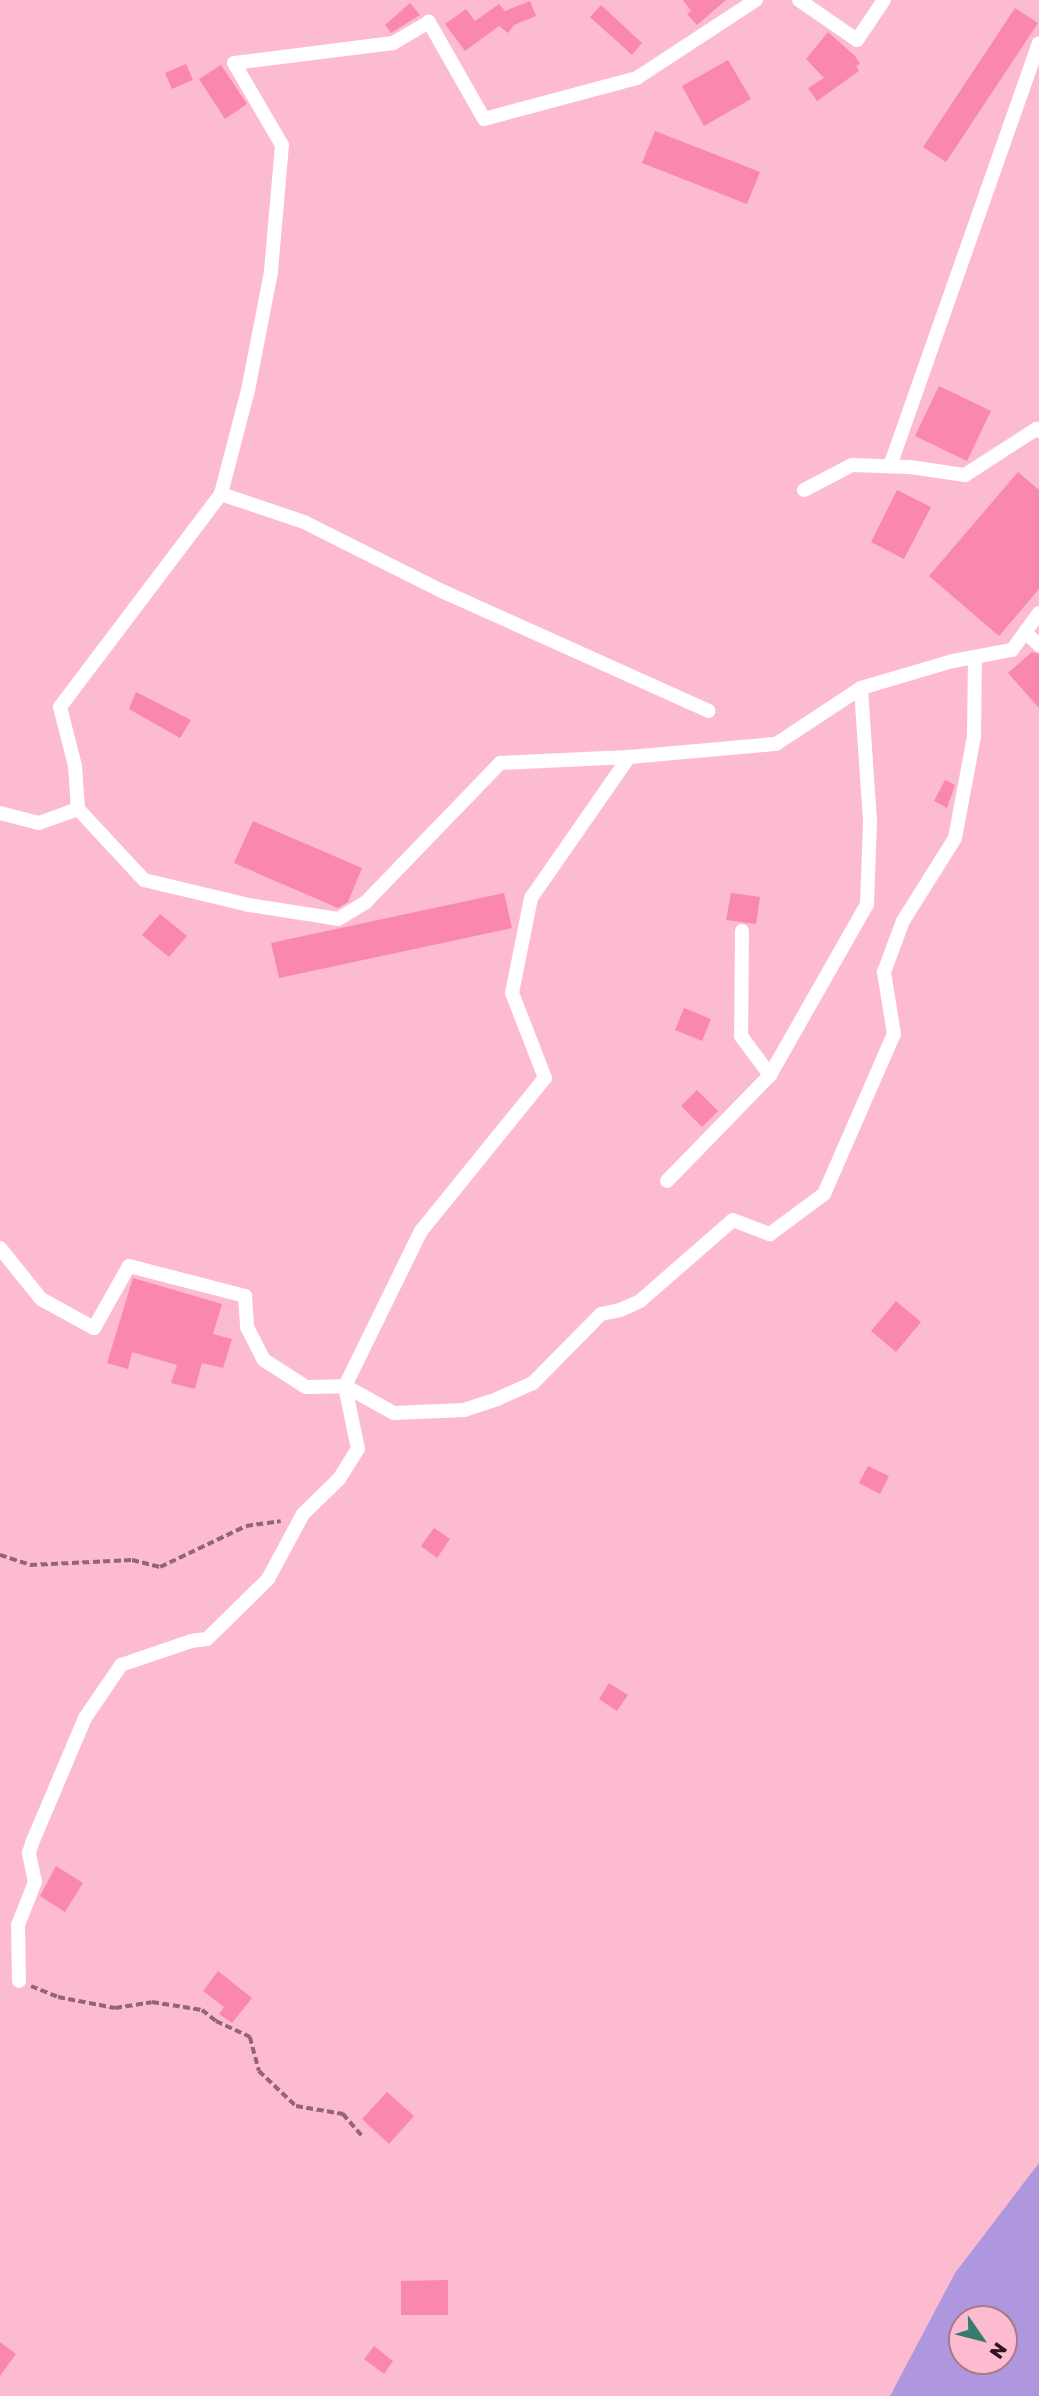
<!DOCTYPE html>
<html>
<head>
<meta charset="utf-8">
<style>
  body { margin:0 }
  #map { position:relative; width:1039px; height:2396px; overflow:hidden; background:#fdbbcf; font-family:"Golos Text",sans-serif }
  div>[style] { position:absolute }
  .green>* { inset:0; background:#ae97de }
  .building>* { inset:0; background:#f987af }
  .path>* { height:3.5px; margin-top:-1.75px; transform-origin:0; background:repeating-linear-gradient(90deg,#946574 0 7px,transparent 0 10.5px) }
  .street>* { height:14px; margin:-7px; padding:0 7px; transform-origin:7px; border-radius:7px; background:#fff }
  span { translate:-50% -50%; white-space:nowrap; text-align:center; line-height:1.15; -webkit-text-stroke:5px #fdbbcf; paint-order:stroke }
  .north { position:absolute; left:948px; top:2305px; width:70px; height:70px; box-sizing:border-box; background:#fdbbcf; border:2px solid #ab7888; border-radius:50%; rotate:125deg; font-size:19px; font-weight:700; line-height:28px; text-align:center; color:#31141e }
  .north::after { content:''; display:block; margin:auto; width:24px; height:32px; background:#377b6e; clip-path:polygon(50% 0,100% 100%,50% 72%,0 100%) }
</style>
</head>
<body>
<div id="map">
  <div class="green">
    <div style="clip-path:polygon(evenodd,1039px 2163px,1039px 2396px,890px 2396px,955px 2273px,1039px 2163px,962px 2319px,1004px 2319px,1004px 2361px,962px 2361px,962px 2319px)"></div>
  </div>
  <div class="building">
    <div style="clip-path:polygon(683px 0,726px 0,697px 25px,687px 14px,691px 11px)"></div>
    <div style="clip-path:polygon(530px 1px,536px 16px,514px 25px,508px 33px,499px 26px,465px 51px,445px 24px,466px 9px,475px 21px,499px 4px,505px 11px)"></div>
    <div style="clip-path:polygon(410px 3px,420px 15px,391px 33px,385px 25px)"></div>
    <div style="clip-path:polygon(601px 5px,642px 43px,632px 55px,590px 17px)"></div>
    <div style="clip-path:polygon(1015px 8px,1038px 23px,946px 162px,923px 147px)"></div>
    <div style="clip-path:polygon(828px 32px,855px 56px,860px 64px,856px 66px,859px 71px,817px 101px,808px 88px,824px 78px,806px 59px)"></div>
    <div style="clip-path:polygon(728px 60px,751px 99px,704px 126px,682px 86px)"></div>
    <div style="clip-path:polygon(186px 64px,193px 80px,172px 89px,165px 73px)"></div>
    <div style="clip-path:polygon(221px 65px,247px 104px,225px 119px,199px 79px)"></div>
    <div style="clip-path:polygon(655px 131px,760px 172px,747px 204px,642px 163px)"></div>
    <div style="clip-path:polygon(939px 386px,991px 411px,967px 461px,915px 436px)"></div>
    <div style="clip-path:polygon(1018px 472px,1039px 490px,1039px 589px,999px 636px,929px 576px)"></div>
    <div style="clip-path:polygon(897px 490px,931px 507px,904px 559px,871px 542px)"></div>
    <div style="clip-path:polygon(1032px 652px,1039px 654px,1039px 708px,1008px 673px)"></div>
    <div style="clip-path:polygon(136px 692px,191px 720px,180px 738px,129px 709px)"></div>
    <div style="clip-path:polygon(945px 780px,955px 785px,947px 808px,934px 801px)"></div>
    <div style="clip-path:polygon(253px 821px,362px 868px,348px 902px,338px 908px,234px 863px)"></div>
    <div style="clip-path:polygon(504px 893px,512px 928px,279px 978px,271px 943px)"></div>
    <div style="clip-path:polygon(731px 893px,760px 897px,756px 924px,726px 920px)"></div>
    <div style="clip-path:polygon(160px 914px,187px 936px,169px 957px,142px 935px)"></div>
    <div style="clip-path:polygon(684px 1008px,711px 1019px,702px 1041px,675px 1030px)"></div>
    <div style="clip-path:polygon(697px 1090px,718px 1111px,702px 1127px,681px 1106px)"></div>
    <div style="clip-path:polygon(133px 1278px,222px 1304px,213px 1334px,232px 1339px,223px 1368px,202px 1363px,195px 1389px,171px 1383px,177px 1365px,132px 1352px,128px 1369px,107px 1363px)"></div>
    <div style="clip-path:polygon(896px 1301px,921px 1322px,896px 1352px,871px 1331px)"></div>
    <div style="clip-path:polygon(868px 1466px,889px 1476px,880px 1494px,859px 1483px)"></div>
    <div style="clip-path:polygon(434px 1528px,450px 1539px,437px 1558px,421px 1546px)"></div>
    <div style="clip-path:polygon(609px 1683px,628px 1695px,617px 1711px,599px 1699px)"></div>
    <div style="clip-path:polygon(56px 1866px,83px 1883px,65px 1912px,40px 1896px)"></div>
    <div style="clip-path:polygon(218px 1971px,252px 1998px,232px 2023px,219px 2014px,224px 2007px,203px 1991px)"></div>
    <div style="clip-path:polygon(387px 2092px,414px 2116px,389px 2144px,362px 2119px)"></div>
    <div style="clip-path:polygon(448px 2280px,448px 2315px,401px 2315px,401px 2281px)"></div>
    <div style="clip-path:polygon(0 2342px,16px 2354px,0 2376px)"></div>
    <div style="clip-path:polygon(374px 2346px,393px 2361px,384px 2374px,364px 2359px)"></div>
  </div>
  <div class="path">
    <div style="left:0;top:1555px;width:32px;rotate:18deg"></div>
    <div style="left:30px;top:1565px;width:102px;rotate:-2.8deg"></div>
    <div style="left:132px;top:1560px;width:29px;rotate:14deg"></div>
    <div style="left:160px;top:1567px;width:95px;rotate:-25.5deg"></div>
    <div style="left:246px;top:1526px;width:35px;rotate:-8deg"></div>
    <div style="left:31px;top:1986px;width:29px;rotate:22deg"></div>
    <div style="left:58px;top:1997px;width:58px;rotate:10.9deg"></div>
    <div style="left:115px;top:2008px;width:37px;rotate:-9deg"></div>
    <div style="left:152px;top:2002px;width:51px;rotate:9.1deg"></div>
    <div style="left:202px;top:2010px;width:18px;rotate:38deg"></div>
    <div style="left:216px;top:2021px;width:38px;rotate:25deg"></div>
    <div style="left:250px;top:2037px;width:35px;rotate:75deg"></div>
    <div style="left:259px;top:2071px;width:51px;rotate:43.4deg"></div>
    <div style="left:296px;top:2106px;width:48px;rotate:9.7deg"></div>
    <div style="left:343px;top:2114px;width:29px;rotate:49deg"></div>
  </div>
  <div class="street">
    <div style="left:756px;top:0;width:142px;rotate:146.8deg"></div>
    <div style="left:637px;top:78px;width:158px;rotate:165deg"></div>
    <div style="left:484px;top:119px;width:112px;rotate:-119.6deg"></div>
    <div style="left:429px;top:22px;width:42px;rotate:149.7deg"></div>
    <div style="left:393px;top:43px;width:160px;rotate:172.8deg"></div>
    <div style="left:234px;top:63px;width:95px;rotate:59.7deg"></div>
    <div style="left:282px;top:145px;width:127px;rotate:95deg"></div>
    <div style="left:271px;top:272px;width:120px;rotate:101deg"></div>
    <div style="left:248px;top:390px;width:107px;rotate:104.6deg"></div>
    <div style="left:221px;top:494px;width:267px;rotate:127.1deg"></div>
    <div style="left:60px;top:707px;width:61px;rotate:75.7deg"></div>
    <div style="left:75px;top:766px;width:43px;rotate:86deg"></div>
    <div style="left:78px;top:809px;width:97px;rotate:47.1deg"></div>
    <div style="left:144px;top:880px;width:108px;rotate:13.4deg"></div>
    <div style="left:249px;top:905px;width:90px;rotate:8.9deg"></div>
    <div style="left:338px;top:919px;width:33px;rotate:-31deg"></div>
    <div style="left:366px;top:902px;width:193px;rotate:-46deg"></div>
    <div style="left:500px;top:763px;width:129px;rotate:-2.7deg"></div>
    <div style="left:629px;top:757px;width:148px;rotate:-5.1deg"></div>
    <div style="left:776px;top:744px;width:102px;rotate:-33.4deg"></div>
    <div style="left:861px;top:688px;width:96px;rotate:-16.4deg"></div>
    <div style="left:953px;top:661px;width:60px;rotate:-10.6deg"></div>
    <div style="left:1012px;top:650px;width:46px;rotate:-53.9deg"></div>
    <div style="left:799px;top:0;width:70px;rotate:34.6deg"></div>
    <div style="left:857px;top:40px;width:48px;rotate:-56deg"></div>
    <div style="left:890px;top:466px;width:448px;rotate:-70.6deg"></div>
    <div style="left:804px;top:490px;width:54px;rotate:-27.5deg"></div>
    <div style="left:852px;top:465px;width:58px;rotate:2deg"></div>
    <div style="left:910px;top:467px;width:56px;rotate:8.3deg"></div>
    <div style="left:965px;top:475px;width:85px;rotate:-32.9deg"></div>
    <div style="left:1036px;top:429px;width:4px;rotate:34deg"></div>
    <div style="left:221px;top:494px;width:88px;rotate:18.6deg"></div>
    <div style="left:304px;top:522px;width:157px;rotate:26.6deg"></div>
    <div style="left:444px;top:592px;width:290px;rotate:24.2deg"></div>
    <div style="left:1025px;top:632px;width:19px;rotate:43deg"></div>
    <div style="left:0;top:813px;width:40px;rotate:14.4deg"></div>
    <div style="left:39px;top:823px;width:41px;rotate:-19.7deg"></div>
    <div style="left:742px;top:931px;width:105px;rotate:90.5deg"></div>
    <div style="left:741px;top:1036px;width:49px;rotate:53.4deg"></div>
    <div style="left:770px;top:1075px;width:197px;rotate:-60.4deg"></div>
    <div style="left:867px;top:904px;width:83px;rotate:-87.9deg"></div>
    <div style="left:870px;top:821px;width:133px;rotate:-93.9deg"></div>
    <div style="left:667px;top:1181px;width:148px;rotate:-45.8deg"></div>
    <div style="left:0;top:1248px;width:65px;rotate:51.2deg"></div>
    <div style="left:41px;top:1299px;width:60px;rotate:28.7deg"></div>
    <div style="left:94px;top:1328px;width:71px;rotate:-60.6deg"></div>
    <div style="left:129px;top:1266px;width:120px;rotate:14.5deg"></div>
    <div style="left:245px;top:1296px;width:31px;rotate:86deg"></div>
    <div style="left:247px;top:1327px;width:37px;rotate:63deg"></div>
    <div style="left:264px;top:1360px;width:50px;rotate:32.7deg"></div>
    <div style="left:306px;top:1387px;width:39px;rotate:-1deg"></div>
    <div style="left:345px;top:1386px;width:173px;rotate:-63.9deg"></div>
    <div style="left:421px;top:1231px;width:197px;rotate:-51deg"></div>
    <div style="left:545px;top:1078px;width:91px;rotate:-111.2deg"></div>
    <div style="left:512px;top:993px;width:97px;rotate:-78.7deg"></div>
    <div style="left:531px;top:898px;width:172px;rotate:-55.2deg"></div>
    <div style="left:345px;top:1386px;width:56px;rotate:28.9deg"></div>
    <div style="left:394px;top:1413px;width:70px;rotate:-2.5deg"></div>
    <div style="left:464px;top:1410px;width:35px;rotate:-18deg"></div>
    <div style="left:497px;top:1399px;width:39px;rotate:-24deg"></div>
    <div style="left:533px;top:1383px;width:97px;rotate:-45.4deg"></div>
    <div style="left:601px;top:1314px;width:19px;rotate:-12deg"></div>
    <div style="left:620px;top:1310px;width:22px;rotate:-24deg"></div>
    <div style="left:640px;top:1301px;width:123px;rotate:-41.1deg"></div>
    <div style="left:733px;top:1220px;width:40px;rotate:21deg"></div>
    <div style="left:770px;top:1234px;width:67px;rotate:-36.5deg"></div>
    <div style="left:824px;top:1194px;width:175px;rotate:-66.4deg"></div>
    <div style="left:894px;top:1034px;width:63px;rotate:-99.2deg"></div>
    <div style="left:884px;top:972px;width:54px;rotate:-69.6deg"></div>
    <div style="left:903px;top:921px;width:98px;rotate:-57.9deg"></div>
    <div style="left:955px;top:838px;width:104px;rotate:-79.4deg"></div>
    <div style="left:974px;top:736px;width:79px;rotate:-89.3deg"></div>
    <div style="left:19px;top:1981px;width:56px;rotate:-91deg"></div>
    <div style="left:18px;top:1925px;width:46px;rotate:-68.4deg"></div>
    <div style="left:35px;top:1882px;width:30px;rotate:-102deg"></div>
    <div style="left:29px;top:1853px;width:10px;rotate:-73deg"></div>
    <div style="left:32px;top:1843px;width:136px;rotate:-67deg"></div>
    <div style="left:85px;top:1718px;width:64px;rotate:-55.8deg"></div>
    <div style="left:121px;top:1665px;width:74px;rotate:-18.9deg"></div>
    <div style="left:191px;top:1641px;width:16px;rotate:-7deg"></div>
    <div style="left:207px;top:1639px;width:86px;rotate:-44.5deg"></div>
    <div style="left:268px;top:1579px;width:74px;rotate:-61.7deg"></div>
    <div style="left:303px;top:1514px;width:50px;rotate:-44.2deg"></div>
    <div style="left:339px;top:1479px;width:36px;rotate:-58deg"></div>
    <div style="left:358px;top:1449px;width:64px;rotate:-101.7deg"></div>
  </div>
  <div class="north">N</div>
</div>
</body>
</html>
